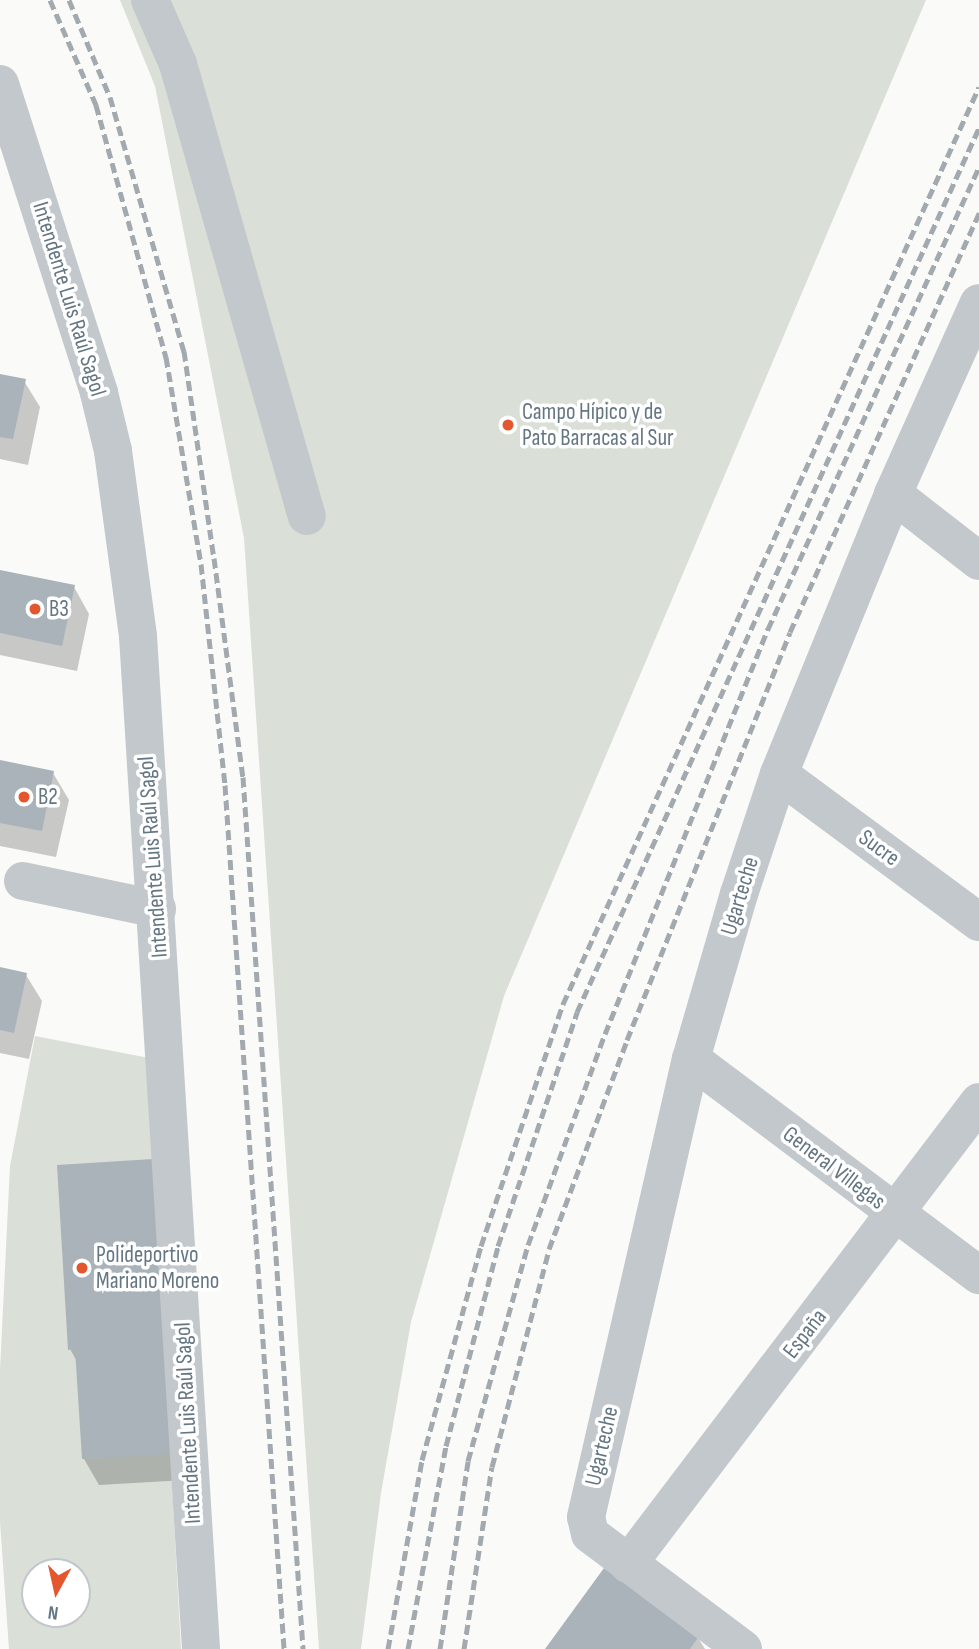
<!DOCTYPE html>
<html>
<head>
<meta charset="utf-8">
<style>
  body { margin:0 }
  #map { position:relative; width:979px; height:1649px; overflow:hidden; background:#fafaf8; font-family:"Sofia Sans Condensed",sans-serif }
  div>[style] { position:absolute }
  .green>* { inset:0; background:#dadfd7 }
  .shadow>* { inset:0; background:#0003 }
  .building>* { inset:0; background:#aab3b9 }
  .minor>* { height:38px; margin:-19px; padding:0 19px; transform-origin:19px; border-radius:19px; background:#c3c8cc }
  .rail>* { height:5px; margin-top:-2.5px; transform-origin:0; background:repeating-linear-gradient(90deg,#a2aab0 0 10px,transparent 0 15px) }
  .dots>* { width:19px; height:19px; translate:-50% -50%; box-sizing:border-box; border:4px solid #fff; border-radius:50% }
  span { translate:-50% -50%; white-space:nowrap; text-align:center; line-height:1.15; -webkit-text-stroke:7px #fff; paint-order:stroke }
  .street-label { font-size:23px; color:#657683 }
  .poi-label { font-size:23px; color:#657683 }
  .left { translate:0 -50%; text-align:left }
  .north { position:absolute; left:21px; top:1558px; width:70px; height:70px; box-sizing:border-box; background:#fff; border:2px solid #c1c8cd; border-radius:50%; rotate:188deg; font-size:19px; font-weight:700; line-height:28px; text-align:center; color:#657683 }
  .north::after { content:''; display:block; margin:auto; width:24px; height:32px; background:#e4572e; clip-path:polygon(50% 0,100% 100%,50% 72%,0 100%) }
</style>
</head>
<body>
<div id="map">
  <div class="green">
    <div style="clip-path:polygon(120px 0,926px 0,504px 996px,411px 1322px,381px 1493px,361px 1649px,319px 1649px,244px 538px,155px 86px)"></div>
    <div style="clip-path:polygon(evenodd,35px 1036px,149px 1058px,181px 1649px,9px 1649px,0 1522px,0 1370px,10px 1166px,35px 1036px,35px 1572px,77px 1572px,77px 1614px,35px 1614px,35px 1572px)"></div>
  </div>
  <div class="shadow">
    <div style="clip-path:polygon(0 376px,24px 381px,40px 407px,28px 465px,0 459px)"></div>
    <div style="clip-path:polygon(0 572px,74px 587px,89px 614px,77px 671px,0 655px)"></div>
    <div style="clip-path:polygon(0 762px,53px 773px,69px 800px,56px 857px,0 846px)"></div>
    <div style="clip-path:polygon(0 969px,26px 975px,42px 1001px,29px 1059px,0 1053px)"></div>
    <div style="clip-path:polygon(59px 1167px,186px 1480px,99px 1485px,84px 1459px,78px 1363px,70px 1349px)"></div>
    <div style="clip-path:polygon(698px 1638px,705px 1649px,547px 1649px)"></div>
  </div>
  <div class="building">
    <div style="clip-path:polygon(0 374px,26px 379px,13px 439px,0 437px)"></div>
    <div style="clip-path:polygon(0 570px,75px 585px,62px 646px,0 633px)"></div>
    <div style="clip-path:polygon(0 760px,54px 771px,42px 831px,0 823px)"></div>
    <div style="clip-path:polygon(0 967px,27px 973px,14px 1033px,0 1030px)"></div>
    <div style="clip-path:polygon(153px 1159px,172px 1454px,82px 1459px,75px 1349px,68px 1350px,57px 1165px)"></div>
    <div style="clip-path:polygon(604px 1568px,699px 1636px,690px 1649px,545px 1649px)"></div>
  </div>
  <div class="minor">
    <div style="left:150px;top:0;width:70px;rotate:66.4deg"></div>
    <div style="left:178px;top:64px;width:470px;rotate:74.1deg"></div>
    <div style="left:0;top:84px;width:324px;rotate:72.2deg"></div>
    <div style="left:99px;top:393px;width:60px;rotate:76.4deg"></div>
    <div style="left:113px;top:451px;width:187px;rotate:82.3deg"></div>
    <div style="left:138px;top:636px;width:1015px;rotate:86.44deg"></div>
    <div style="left:893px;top:494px;width:109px;rotate:37.9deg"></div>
    <div style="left:779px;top:774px;width:249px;rotate:36.5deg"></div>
    <div style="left:23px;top:881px;width:137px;rotate:11.8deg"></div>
    <div style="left:691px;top:1059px;width:360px;rotate:36.9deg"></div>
    <div style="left:628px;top:1564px;width:580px;rotate:-52.77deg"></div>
    <div style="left:743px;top:1649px;width:191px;rotate:-143.1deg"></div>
    <div style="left:590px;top:1534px;width:17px;rotate:-103deg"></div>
    <div style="left:586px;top:1517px;width:470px;rotate:-77.1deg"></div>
    <div style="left:691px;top:1059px;width:172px;rotate:-73.8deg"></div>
    <div style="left:739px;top:894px;width:126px;rotate:-71.6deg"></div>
    <div style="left:779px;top:774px;width:302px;rotate:-67.8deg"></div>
    <div style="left:893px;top:494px;width:209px;rotate:-65.8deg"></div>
  </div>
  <div class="rail">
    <div style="left:50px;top:0;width:115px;rotate:66.3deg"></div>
    <div style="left:96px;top:105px;width:262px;rotate:74.5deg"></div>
    <div style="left:166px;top:357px;width:210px;rotate:80.4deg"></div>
    <div style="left:201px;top:564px;width:222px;rotate:83.8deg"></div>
    <div style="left:225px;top:785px;width:866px;rotate:86.09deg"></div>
    <div style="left:69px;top:0;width:105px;rotate:67.1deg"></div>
    <div style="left:110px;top:97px;width:265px;rotate:73.8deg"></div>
    <div style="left:184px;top:351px;width:209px;rotate:81.8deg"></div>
    <div style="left:214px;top:558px;width:221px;rotate:82.5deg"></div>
    <div style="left:243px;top:777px;width:874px;rotate:86.06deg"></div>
    <div style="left:388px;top:1649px;width:192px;rotate:-79.8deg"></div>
    <div style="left:422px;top:1460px;width:222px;rotate:-74.6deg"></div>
    <div style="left:481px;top:1246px;width:256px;rotate:-71.3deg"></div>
    <div style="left:563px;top:1004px;width:1007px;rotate:-65.6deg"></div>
    <div style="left:408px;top:1649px;width:207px;rotate:-79.4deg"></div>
    <div style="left:446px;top:1446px;width:207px;rotate:-75.4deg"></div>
    <div style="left:498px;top:1246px;width:247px;rotate:-71.3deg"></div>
    <div style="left:577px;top:1012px;width:971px;rotate:-65.55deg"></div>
    <div style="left:440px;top:1649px;width:190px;rotate:-81.5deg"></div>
    <div style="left:468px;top:1461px;width:224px;rotate:-74.5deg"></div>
    <div style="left:528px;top:1245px;width:225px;rotate:-70deg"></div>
    <div style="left:605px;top:1034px;width:437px;rotate:-68.1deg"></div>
    <div style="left:768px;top:629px;width:508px;rotate:-65.45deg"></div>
    <div style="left:464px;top:1649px;width:184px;rotate:-81.3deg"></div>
    <div style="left:492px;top:1467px;width:225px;rotate:-75.3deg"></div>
    <div style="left:549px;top:1249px;width:223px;rotate:-69.5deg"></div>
    <div style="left:627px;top:1040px;width:439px;rotate:-68.2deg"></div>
    <div style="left:790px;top:632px;width:460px;rotate:-65.7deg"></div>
  </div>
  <div class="dots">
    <div style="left:508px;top:425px;background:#e4572e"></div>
    <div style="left:35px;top:609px;background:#e4572e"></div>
    <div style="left:24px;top:797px;background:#e4572e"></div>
    <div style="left:82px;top:1268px;background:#e4572e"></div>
  </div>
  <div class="street-label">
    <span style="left:69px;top:299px;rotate:73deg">Intendente Luis Raúl Sagol</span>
    <span style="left:879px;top:848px;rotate:36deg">Sucre</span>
    <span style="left:153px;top:857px;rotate:-94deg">Intendente Luis Raúl Sagol</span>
    <span style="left:740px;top:896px;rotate:-73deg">Ugarteche</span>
    <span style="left:834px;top:1168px;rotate:37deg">General Villegas</span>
    <span style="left:805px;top:1334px;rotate:-52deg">España</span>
    <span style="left:188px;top:1423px;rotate:-93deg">Intendente Luis Raúl Sagol</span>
    <span style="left:602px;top:1446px;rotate:-77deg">Ugarteche</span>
  </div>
  <div class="poi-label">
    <span class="left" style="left:522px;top:425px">Campo Hípico y de<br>Pato Barracas al Sur</span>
    <span class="left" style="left:49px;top:609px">B3</span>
    <span class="left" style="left:38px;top:797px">B2</span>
    <span class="left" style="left:96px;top:1268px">Polideportivo<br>Mariano Moreno</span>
  </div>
  <div class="north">N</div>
</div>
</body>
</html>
